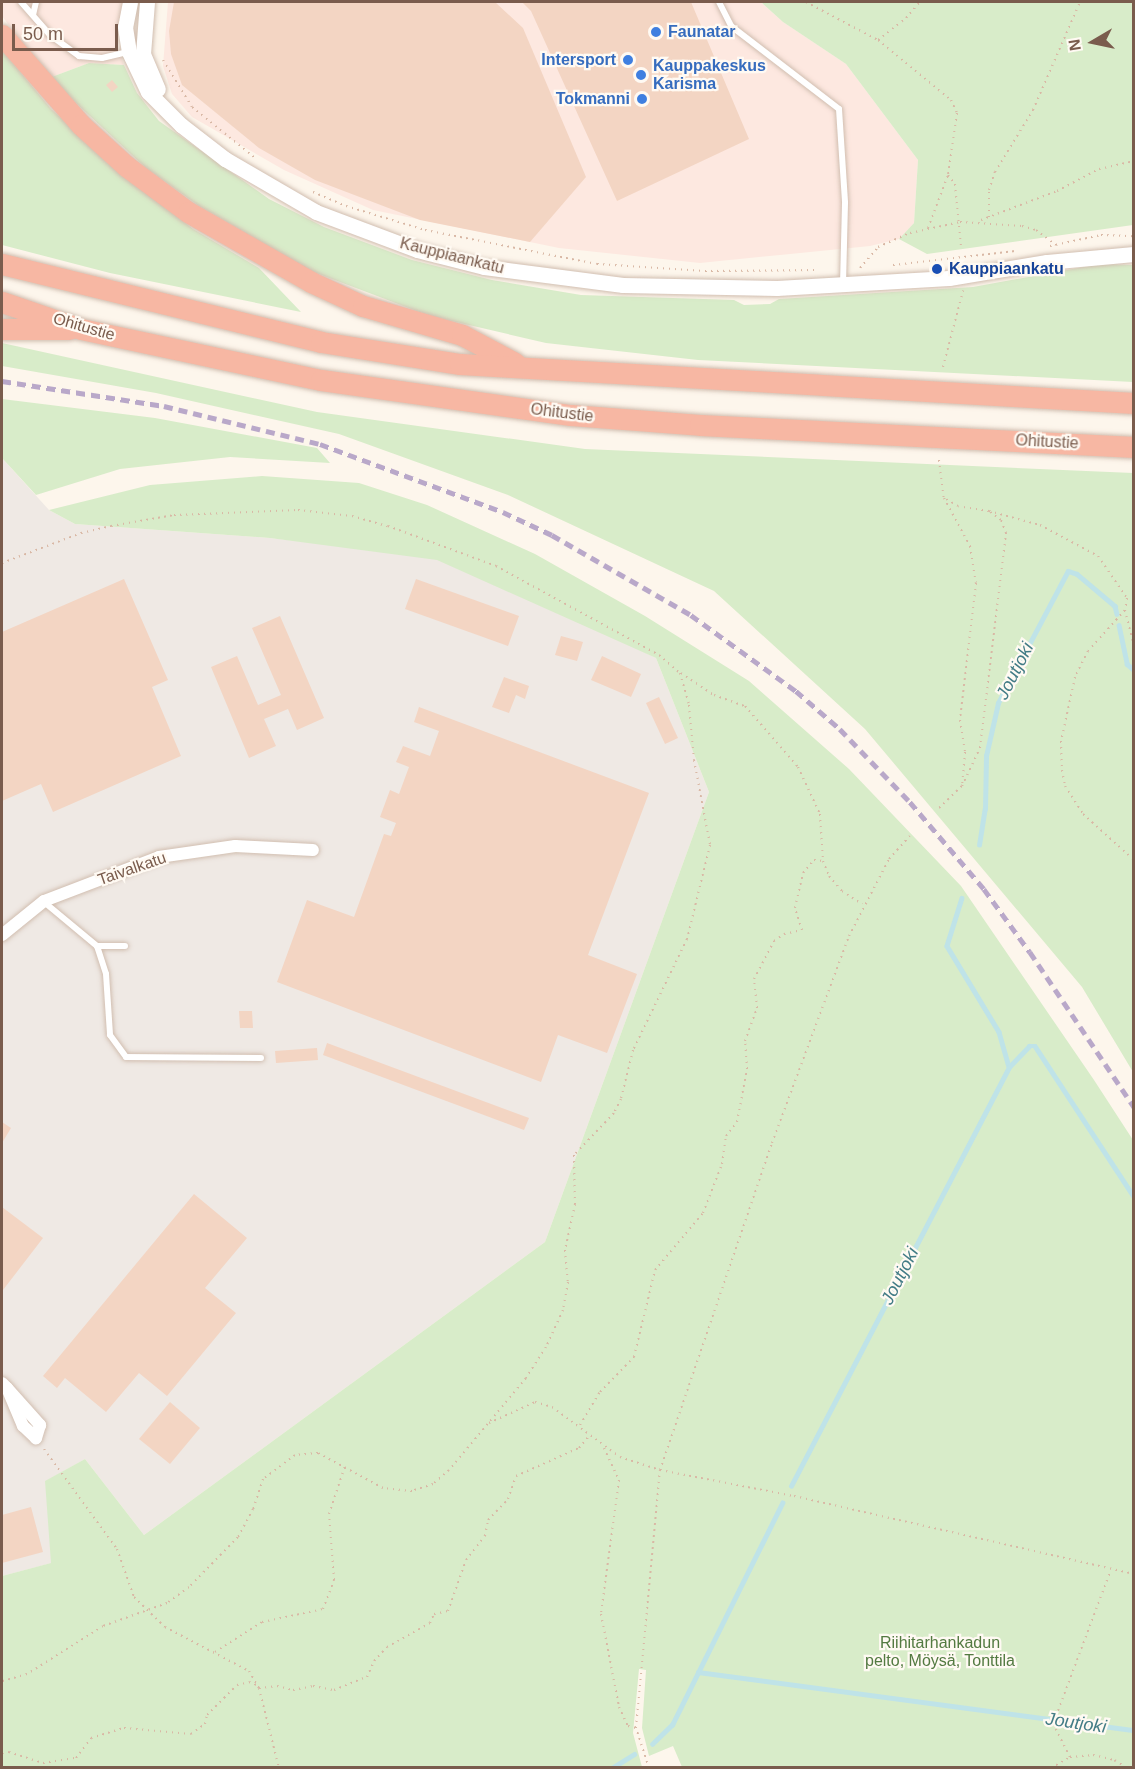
<!DOCTYPE html>
<html>
<head>
<meta charset="utf-8">
<style>
  body { margin:0 }
  #map { position:relative; width:1135px; height:1769px; overflow:hidden; background:#fdf6ec; font-family:Arial,sans-serif }
  div>[style] { position:absolute }
  .commercial>* { inset:0; background:#fde8e0 }
  .industrial>* { inset:0; background:#efe9e4 }
  .green>* { inset:0; background:#d8ecc9 }
  .stream>* { height:4.5px; margin:-2.25px; padding:0 2.25px; transform-origin:2.25px; border-radius:2.25px; background:#bfe3e8 }
  .building>* { inset:0; background:#f3d5c3 }
  .path>* { height:2px; margin-top:-1px; transform-origin:0; background:repeating-linear-gradient(90deg,#d9b8a5 0 1.5px,transparent 0 6px) }
  .roads { filter:drop-shadow(0 0 2px #d1beb0) drop-shadow(0 0 2px #d1beb0) }
  .service>* { height:6px; margin:-3px; padding:0 3px; transform-origin:3px; border-radius:3px; background:#fff }
  .minor>* { height:12px; margin:-6px; padding:0 6px; transform-origin:6px; border-radius:6px; background:#fff }
  .tertiary>* { height:15px; margin:-7.5px; padding:0 7.5px; transform-origin:7.5px; border-radius:7.5px; background:#fff }
  .motorway>* { height:21px; margin:-10.5px; padding:0 10.5px; transform-origin:10.5px; border-radius:10.5px; background:#f7b7a3 }
  .rail>* { height:4.5px; margin-top:-2.25px; transform-origin:0; background:repeating-linear-gradient(90deg,#b9a8c9 0 9px,transparent 0 15px) }
  .dots>* { width:16px; height:16px; translate:-50% -50%; box-sizing:border-box; border:3px solid #fffaf3; border-radius:50% }
  span { translate:-50% -50%; white-space:nowrap; text-align:center; line-height:1.15; -webkit-text-stroke:4.5px #fffaf3; paint-order:stroke }
  .shop-label { font-size:16px; color:#366cbe; font-weight:700 }
  .left { translate:0 -50%; text-align:left }
  .right { translate:-100% -50%; text-align:right }
  .street-label { font-size:16px; color:#7a5c4d }
  .transit-label { font-size:16px; color:#164399; font-weight:700 }
  .park-label { font-size:16px; color:#537a41 }
  .water-label { font-size:18px; color:#437c86; font-style:italic }
  .frame { position:absolute; inset:0; border:3px solid #7a5c4d; pointer-events:none }
  .north { position:absolute; left:1063px; top:12px; width:60px; height:60px; -webkit-text-stroke:4px #fffaf3; paint-order:stroke; rotate:261deg; font-size:16px; font-weight:700; line-height:24px; text-align:center; color:#7a5c4d }
  .north::after { content:''; display:block; margin:auto; width:21px; height:27px; background:#7a5c4d; clip-path:polygon(50% 0,100% 100%,50% 72%,0 100%) }
  .scale { position:absolute; left:12px; top:24px; width:106px; height:27px; box-sizing:border-box; border:3px solid #7a5c4d; border-top:0; padding-left:8px; font-size:18px; line-height:21px; white-space:nowrap; color:#7a5c4d; -webkit-text-stroke:4px #fffaf3; paint-order:stroke }
</style>
</head>
<body>
<div id="map">
  <div class="commercial">
    <div style="clip-path:polygon(2px 2px,123px 2px,116px 44px,124px 65px,89px 63px,49px 78px,2px 16px)"></div>
    <div style="clip-path:polygon(168px 2px,761px 2px,783px 22px,846px 64px,918px 160px,914px 223px,899px 239px,870px 246px,700px 263px,559px 248px,373px 210px,284px 170px,192px 117px,172px 94px,163px 66px)"></div>
  </div>
  <div class="industrial">
    <div style="clip-path:polygon(2px 458px,49px 510px,75px 524px,270px 538px,458px 559px,656px 658px,709px 792px,545px 1242px,144px 1535px,85px 1459px,46px 1481px,52px 1563px,2px 1576px)"></div>
  </div>
  <div class="green">
    <div style="clip-path:polygon(761px 2px,1133px 2px,1133px 225px,927px 254px,899px 239px,914px 223px,918px 160px,846px 64px,783px 22px)"></div>
    <div style="clip-path:polygon(2px 50px,51px 109px,125px 175px,193px 229px,259px 268px,301px 312px,110px 273px,2px 245px)"></div>
    <div style="clip-path:polygon(89px 63px,124px 65px,137px 93px,159px 121px,269px 199px,324px 227px,412px 260px,492px 280px,581px 295px,734px 300px,744px 305px,770px 304px,779px 299px,973px 287px,1100px 264px,1133px 265px,1133px 382px,698px 360px,546px 343px,430px 316px,311px 271px,199px 206px,146px 168px,49px 78px)"></div>
    <div style="clip-path:polygon(2px 343px,317px 412px,585px 449px,1133px 473px,1133px 1072px,1082px 987px,865px 729px,714px 591px,508px 495px,339px 434px,156px 393px,2px 366px)"></div>
    <div style="clip-path:polygon(2px 399px,155px 418px,317px 448px,330px 463px,230px 457px,120px 469px,36px 495px,2px 458px)"></div>
    <div style="clip-path:polygon(262px 476px,359px 483px,427px 505px,535px 554px,645px 616px,749px 681px,849px 769px,961px 886px,1094px 1080px,1133px 1140px,1133px 1767px,682px 1767px,673px 1746px,649px 1756px,642px 1728px,646px 1670px,639px 1669px,633px 1733px,642px 1767px,2px 1767px,2px 1576px,51px 1563px,45px 1481px,85px 1459px,144px 1535px,545px 1242px,709px 792px,656px 658px,437px 560px,270px 538px,75px 524px,49px 510px,150px 485px)"></div>
  </div>
  <div class="stream">
    <div style="left:1119px;top:625px;width:40px;rotate:78deg"></div>
    <div style="left:1127px;top:664px;width:9px;rotate:41deg"></div>
    <div style="left:979px;top:845px;width:36px;rotate:-81deg"></div>
    <div style="left:985px;top:809px;width:53px;rotate:-88.9deg"></div>
    <div style="left:986px;top:756px;width:54px;rotate:-77.2deg"></div>
    <div style="left:998px;top:703px;width:149px;rotate:-62.1deg"></div>
    <div style="left:1068px;top:571px;width:9px;rotate:18deg"></div>
    <div style="left:1077px;top:574px;width:50px;rotate:40.1deg"></div>
    <div style="left:1115px;top:606px;width:8px;rotate:76deg"></div>
    <div style="left:962px;top:898px;width:50px;rotate:107.4deg"></div>
    <div style="left:947px;top:946px;width:100px;rotate:58.8deg"></div>
    <div style="left:999px;top:1032px;width:35px;rotate:74deg"></div>
    <div style="left:791px;top:1486px;width:472px;rotate:-62.5deg"></div>
    <div style="left:1009px;top:1067px;width:29px;rotate:-46deg"></div>
    <div style="left:1029px;top:1046px;width:6px"></div>
    <div style="left:1035px;top:1046px;width:181px;rotate:56.7deg"></div>
    <div style="left:698px;top:1672px;width:440px;rotate:7.6deg"></div>
    <div style="left:652px;top:1744px;width:28px;rotate:-44deg"></div>
    <div style="left:672px;top:1725px;width:248px;rotate:-63.6deg"></div>
    <div style="left:612px;top:1768px;width:26px;rotate:-32deg"></div>
  </div>
  <div class="building">
    <div style="clip-path:polygon(174px 2px,495px 2px,523px 28px,586px 177px,530px 242px,420px 220px,315px 180px,259px 148px,182px 85px,171px 54px,169px 31px)"></div>
    <div style="clip-path:polygon(522px 2px,691px 2px,749px 139px,617px 201px,531px 11px)"></div>
    <div style="clip-path:polygon(112px 80px,118px 87px,112px 92px,106px 85px)"></div>
    <div style="clip-path:polygon(124px 579px,168px 680px,152px 687px,181px 756px,53px 812px,41px 784px,2px 801px,2px 632px)"></div>
    <div style="clip-path:polygon(416px 579px,519px 616px,508px 646px,405px 609px)"></div>
    <div style="clip-path:polygon(280px 616px,324px 718px,297px 730px,288px 709px,264px 719px,276px 746px,249px 758px,211px 667px,237px 656px,258px 705px,281px 695px,252px 628px)"></div>
    <div style="clip-path:polygon(561px 636px,583px 642px,577px 661px,555px 655px)"></div>
    <div style="clip-path:polygon(602px 656px,641px 674px,631px 697px,591px 680px)"></div>
    <div style="clip-path:polygon(504px 677px,529px 686px,525px 699px,516px 695px,509px 713px,492px 707px)"></div>
    <div style="clip-path:polygon(659px 697px,678px 738px,665px 744px,646px 703px)"></div>
    <div style="clip-path:polygon(419px 707px,649px 793px,588px 955px,637px 974px,607px 1053px,558px 1035px,541px 1082px,277px 982px,307px 900px,354px 917px,384px 834px,391px 836px,396px 823px,380px 817px,390px 790px,399px 794px,409px 767px,396px 762px,403px 746px,430px 756px,439px 731px,414px 722px)"></div>
    <div style="clip-path:polygon(239px 1011px,252px 1011px,253px 1028px,240px 1028px)"></div>
    <div style="clip-path:polygon(327px 1043px,529px 1118px,524px 1130px,323px 1055px)"></div>
    <div style="clip-path:polygon(317px 1048px,318px 1060px,276px 1063px,275px 1051px)"></div>
    <div style="clip-path:polygon(2px 1122px,11px 1128px,2px 1143px)"></div>
    <div style="clip-path:polygon(194px 1194px,247px 1238px,205px 1288px,236px 1313px,167px 1396px,139px 1373px,106px 1412px,65px 1378px,57px 1388px,43px 1376px)"></div>
    <div style="clip-path:polygon(2px 1207px,43px 1238px,3px 1290px,2px 1289px)"></div>
    <div style="clip-path:polygon(170px 1402px,200px 1428px,170px 1464px,139px 1439px)"></div>
    <div style="clip-path:polygon(31px 1507px,43px 1552px,2px 1563px,2px 1515px)"></div>
  </div>
  <div class="path">
    <div style="left:806px;top:2px;width:81px;rotate:27.8deg"></div>
    <div style="left:878px;top:40px;width:94px;rotate:39.4deg"></div>
    <div style="left:951px;top:100px;width:14px;rotate:65deg"></div>
    <div style="left:957px;top:113px;width:63px;rotate:98.3deg"></div>
    <div style="left:948px;top:175px;width:11px;rotate:52deg"></div>
    <div style="left:955px;top:184px;width:62px;rotate:84.5deg"></div>
    <div style="left:878px;top:40px;width:36px;rotate:-38deg"></div>
    <div style="left:906px;top:18px;width:21px;rotate:-49deg"></div>
    <div style="left:163px;top:60px;width:55px;rotate:58.3deg"></div>
    <div style="left:192px;top:107px;width:80px;rotate:38.9deg"></div>
    <div style="left:313px;top:192px;width:36px;rotate:23deg"></div>
    <div style="left:346px;top:206px;width:83px;rotate:16.9deg"></div>
    <div style="left:425px;top:230px;width:175px;rotate:11.2deg"></div>
    <div style="left:597px;top:264px;width:108px;rotate:3.7deg"></div>
    <div style="left:705px;top:271px;width:111px;rotate:-0.5deg"></div>
    <div style="left:989px;top:217px;width:27px;rotate:-90deg"></div>
    <div style="left:989px;top:190px;width:19px;rotate:-72deg"></div>
    <div style="left:995px;top:172px;width:73px;rotate:-58.5deg"></div>
    <div style="left:1033px;top:110px;width:118px;rotate:-66.5deg"></div>
    <div style="left:981px;top:220px;width:81px;rotate:-20.9deg"></div>
    <div style="left:1057px;top:191px;width:47px;rotate:-27.6deg"></div>
    <div style="left:1099px;top:169px;width:36px;rotate:-13deg"></div>
    <div style="left:928px;top:228px;width:57px;rotate:-69.3deg"></div>
    <div style="left:1050px;top:246px;width:52px;rotate:-12.2deg"></div>
    <div style="left:1101px;top:235px;width:33px;rotate:2deg"></div>
    <div style="left:893px;top:265px;width:123px;rotate:-6.5deg"></div>
    <div style="left:860px;top:268px;width:28px;rotate:-49deg"></div>
    <div style="left:878px;top:247px;width:35px;rotate:-24deg"></div>
    <div style="left:910px;top:233px;width:51px;rotate:-12.4deg"></div>
    <div style="left:960px;top:222px;width:62px;rotate:3.7deg"></div>
    <div style="left:1022px;top:226px;width:15px;rotate:16deg"></div>
    <div style="left:1036px;top:230px;width:25px;rotate:37deg"></div>
    <div style="left:943px;top:367px;width:79px;rotate:-75.3deg"></div>
    <div style="left:939px;top:460px;width:38px;rotate:83deg"></div>
    <div style="left:944px;top:498px;width:55px;rotate:61.6deg"></div>
    <div style="left:970px;top:546px;width:37px;rotate:81deg"></div>
    <div style="left:976px;top:583px;width:138px;rotate:96.7deg"></div>
    <div style="left:960px;top:720px;width:32px;rotate:81deg"></div>
    <div style="left:965px;top:752px;width:32px;rotate:95deg"></div>
    <div style="left:989px;top:511px;width:53px;rotate:15.4deg"></div>
    <div style="left:1040px;top:525px;width:66px;rotate:28.1deg"></div>
    <div style="left:1098px;top:556px;width:51px;rotate:55.4deg"></div>
    <div style="left:1127px;top:598px;width:12px;rotate:99deg"></div>
    <div style="left:1125px;top:610px;width:55px;rotate:132.1deg"></div>
    <div style="left:1088px;top:651px;width:29px;rotate:117deg"></div>
    <div style="left:1075px;top:677px;width:66px;rotate:102.3deg"></div>
    <div style="left:1061px;top:741px;width:29px;rotate:88deg"></div>
    <div style="left:1062px;top:770px;width:16px;rotate:79deg"></div>
    <div style="left:1065px;top:786px;width:33px;rotate:57deg"></div>
    <div style="left:1083px;top:814px;width:69px;rotate:42deg"></div>
    <div style="left:2px;top:563px;width:85px;rotate:-20.8deg"></div>
    <div style="left:81px;top:533px;width:31px;rotate:-13deg"></div>
    <div style="left:111px;top:526px;width:64px;rotate:-9.9deg"></div>
    <div style="left:174px;top:515px;width:124px;rotate:-2.3deg"></div>
    <div style="left:298px;top:510px;width:54px;rotate:6.3deg"></div>
    <div style="left:352px;top:516px;width:37px;rotate:16deg"></div>
    <div style="left:388px;top:526px;width:115px;rotate:20.3deg"></div>
    <div style="left:496px;top:566px;width:186px;rotate:28.6deg"></div>
    <div style="left:659px;top:655px;width:28px;rotate:41deg"></div>
    <div style="left:680px;top:673px;width:33px;rotate:74deg"></div>
    <div style="left:689px;top:705px;width:55px;rotate:84.8deg"></div>
    <div style="left:694px;top:760px;width:86px;rotate:79.3deg"></div>
    <div style="left:710px;top:845px;width:97px;rotate:103.7deg"></div>
    <div style="left:687px;top:939px;width:123px;rotate:115.9deg"></div>
    <div style="left:633px;top:1050px;width:50px;rotate:103.8deg"></div>
    <div style="left:621px;top:1099px;width:16px;rotate:117deg"></div>
    <div style="left:614px;top:1113px;width:58px;rotate:133.6deg"></div>
    <div style="left:574px;top:1155px;width:49px;rotate:88.8deg"></div>
    <div style="left:575px;top:1204px;width:47px;rotate:102.3deg"></div>
    <div style="left:565px;top:1250px;width:32px;rotate:85deg"></div>
    <div style="left:568px;top:1282px;width:28px;rotate:100deg"></div>
    <div style="left:563px;top:1310px;width:41px;rotate:114.7deg"></div>
    <div style="left:546px;top:1347px;width:37px;rotate:123deg"></div>
    <div style="left:526px;top:1378px;width:120px;rotate:129.9deg"></div>
    <div style="left:449px;top:1470px;width:21px;rotate:139deg"></div>
    <div style="left:433px;top:1484px;width:22px;rotate:162deg"></div>
    <div style="left:412px;top:1491px;width:29px;rotate:-174deg"></div>
    <div style="left:383px;top:1488px;width:74px;rotate:-151.7deg"></div>
    <div style="left:318px;top:1453px;width:23px;rotate:175deg"></div>
    <div style="left:295px;top:1455px;width:40px;rotate:143deg"></div>
    <div style="left:263px;top:1479px;width:32px;rotate:108deg"></div>
    <div style="left:253px;top:1509px;width:32px;rotate:118deg"></div>
    <div style="left:238px;top:1537px;width:70px;rotate:134.4deg"></div>
    <div style="left:189px;top:1587px;width:27px;rotate:144deg"></div>
    <div style="left:167px;top:1603px;width:68px;rotate:160.2deg"></div>
    <div style="left:103px;top:1626px;width:90px;rotate:147.7deg"></div>
    <div style="left:27px;top:1674px;width:26px;rotate:164deg"></div>
    <div style="left:1125px;top:610px;width:37px;rotate:76deg"></div>
    <div style="left:681px;top:673px;width:40px;rotate:34deg"></div>
    <div style="left:714px;top:695px;width:33px;rotate:20deg"></div>
    <div style="left:745px;top:706px;width:81px;rotate:49deg"></div>
    <div style="left:798px;top:767px;width:52px;rotate:64.9deg"></div>
    <div style="left:820px;top:814px;width:47px;rotate:86.3deg"></div>
    <div style="left:823px;top:861px;width:16px;rotate:68deg"></div>
    <div style="left:829px;top:876px;width:20px;rotate:49deg"></div>
    <div style="left:842px;top:891px;width:24px;rotate:33deg"></div>
    <div style="left:939px;top:808px;width:32px;rotate:-44deg"></div>
    <div style="left:962px;top:786px;width:42px;rotate:-64.7deg"></div>
    <div style="left:980px;top:748px;width:217px;rotate:-83.1deg"></div>
    <div style="left:1006px;top:533px;width:14px;rotate:-111deg"></div>
    <div style="left:1001px;top:520px;width:15px;rotate:-143deg"></div>
    <div style="left:989px;top:511px;width:31px;rotate:-171deg"></div>
    <div style="left:958px;top:506px;width:16px;rotate:-150deg"></div>
    <div style="left:489px;top:1423px;width:51px;rotate:-24.5deg"></div>
    <div style="left:535px;top:1402px;width:18px;rotate:16deg"></div>
    <div style="left:552px;top:1407px;width:84px;rotate:36.3deg"></div>
    <div style="left:620px;top:1457px;width:42px;rotate:18deg"></div>
    <div style="left:660px;top:1470px;width:136px;rotate:11deg"></div>
    <div style="left:794px;top:1496px;width:349px;rotate:12.9deg"></div>
    <div style="left:580px;top:1425px;width:39px;rotate:-59deg"></div>
    <div style="left:600px;top:1392px;width:49px;rotate:-45.8deg"></div>
    <div style="left:634px;top:1357px;width:89px;rotate:-76.4deg"></div>
    <div style="left:655px;top:1270px;width:75px;rotate:-49.9deg"></div>
    <div style="left:703px;top:1213px;width:53px;rotate:-68.8deg"></div>
    <div style="left:722px;top:1164px;width:28px;rotate:-82deg"></div>
    <div style="left:726px;top:1136px;width:18px;rotate:-52deg"></div>
    <div style="left:737px;top:1122px;width:54px;rotate:-79.3deg"></div>
    <div style="left:747px;top:1069px;width:28px;rotate:-94deg"></div>
    <div style="left:745px;top:1041px;width:35px;rotate:-70deg"></div>
    <div style="left:757px;top:1008px;width:29px;rotate:-96deg"></div>
    <div style="left:754px;top:979px;width:43px;rotate:-62.2deg"></div>
    <div style="left:774px;top:941px;width:12px;rotate:-35deg"></div>
    <div style="left:784px;top:934px;width:18px;rotate:-13deg"></div>
    <div style="left:802px;top:930px;width:23px;rotate:-108deg"></div>
    <div style="left:795px;top:908px;width:36px;rotate:-77deg"></div>
    <div style="left:803px;top:873px;width:17px;rotate:-50deg"></div>
    <div style="left:814px;top:860px;width:9px;rotate:6deg"></div>
    <div style="left:604px;top:1448px;width:35px;rotate:65deg"></div>
    <div style="left:619px;top:1480px;width:135px;rotate:97.7deg"></div>
    <div style="left:601px;top:1614px;width:95px;rotate:79deg"></div>
    <div style="left:619px;top:1707px;width:21px;rotate:65deg"></div>
    <div style="left:628px;top:1726px;width:8px;rotate:14deg"></div>
    <div style="left:44px;top:1449px;width:124px;rotate:53.9deg"></div>
    <div style="left:117px;top:1549px;width:51px;rotate:70.5deg"></div>
    <div style="left:134px;top:1597px;width:43px;rotate:44.1deg"></div>
    <div style="left:165px;top:1627px;width:95px;rotate:27.6deg"></div>
    <div style="left:249px;top:1671px;width:20px;rotate:60deg"></div>
    <div style="left:259px;top:1688px;width:82px;rotate:76deg"></div>
    <div style="left:215px;top:1652px;width:56px;rotate:-32.6deg"></div>
    <div style="left:262px;top:1622px;width:62px;rotate:-12deg"></div>
    <div style="left:323px;top:1609px;width:31px;rotate:-69deg"></div>
    <div style="left:334px;top:1580px;width:66px;rotate:-94.3deg"></div>
    <div style="left:329px;top:1514px;width:51px;rotate:-71.6deg"></div>
    <div style="left:259px;top:1688px;width:18px;rotate:-6deg"></div>
    <div style="left:277px;top:1686px;width:16px;rotate:14deg"></div>
    <div style="left:293px;top:1690px;width:20px;rotate:-11deg"></div>
    <div style="left:313px;top:1686px;width:21px;rotate:11deg"></div>
    <div style="left:334px;top:1690px;width:35px;rotate:-22deg"></div>
    <div style="left:367px;top:1677px;width:17px;rotate:-66deg"></div>
    <div style="left:374px;top:1661px;width:19px;rotate:-47deg"></div>
    <div style="left:387px;top:1647px;width:49px;rotate:-29.2deg"></div>
    <div style="left:430px;top:1623px;width:10px;rotate:-66deg"></div>
    <div style="left:434px;top:1614px;width:14px;rotate:-12deg"></div>
    <div style="left:448px;top:1611px;width:54px;rotate:-70.6deg"></div>
    <div style="left:466px;top:1560px;width:31px;rotate:-52deg"></div>
    <div style="left:485px;top:1536px;width:16px;rotate:-79deg"></div>
    <div style="left:488px;top:1520px;width:29px;rotate:-46deg"></div>
    <div style="left:508px;top:1499px;width:24px;rotate:-71deg"></div>
    <div style="left:516px;top:1476px;width:69px;rotate:-24deg"></div>
    <div style="left:579px;top:1448px;width:16px;rotate:-50deg"></div>
    <div style="left:2px;top:1753px;width:7px;rotate:-8deg"></div>
    <div style="left:9px;top:1752px;width:36px;rotate:18deg"></div>
    <div style="left:43px;top:1763px;width:33px;rotate:-9deg"></div>
    <div style="left:76px;top:1758px;width:25px;rotate:-53deg"></div>
    <div style="left:91px;top:1738px;width:34px;rotate:-17deg"></div>
    <div style="left:124px;top:1728px;width:67px;rotate:5.1deg"></div>
    <div style="left:191px;top:1734px;width:17px;rotate:-36deg"></div>
    <div style="left:205px;top:1724px;width:9px;rotate:-77deg"></div>
    <div style="left:207px;top:1715px;width:42px;rotate:-45deg"></div>
    <div style="left:237px;top:1685px;width:12px;rotate:-14deg"></div>
    <div style="left:249px;top:1682px;width:9px;rotate:21deg"></div>
    <div style="left:1070px;top:1757px;width:34px;rotate:-117deg"></div>
    <div style="left:1055px;top:1727px;width:11px;rotate:-85deg"></div>
    <div style="left:1056px;top:1716px;width:156px;rotate:-69.4deg"></div>
    <div style="left:1115px;top:1760px;width:8px;rotate:76deg"></div>
    <div style="left:649px;top:1768px;width:42px;rotate:-108deg"></div>
    <div style="left:636px;top:1728px;width:259px;rotate:-84.7deg"></div>
    <div style="left:660px;top:1470px;width:346px;rotate:-71.1deg"></div>
    <div style="left:772px;top:1143px;width:221px;rotate:-69.6deg"></div>
    <div style="left:849px;top:936px;width:87px;rotate:-62.5deg"></div>
    <div style="left:889px;top:859px;width:31px;rotate:-48deg"></div>
    <div style="left:1051px;top:1768px;width:22px;rotate:-30deg"></div>
    <div style="left:1070px;top:1757px;width:23px;rotate:-5deg"></div>
    <div style="left:1093px;top:1755px;width:23px;rotate:13deg"></div>
    <div style="left:1115px;top:1760px;width:14px;rotate:34deg"></div>
  </div>
  <div class="roads">
    <div class="service">
      <div style="left:21px;top:2px;width:44px;rotate:48.7deg"></div>
      <div style="left:50px;top:35px;width:36px;rotate:36deg"></div>
      <div style="left:79px;top:56px;width:23px;rotate:5deg"></div>
      <div style="left:102px;top:58px;width:28px;rotate:-13deg"></div>
      <div style="left:719px;top:2px;width:27px;rotate:63deg"></div>
      <div style="left:731px;top:26px;width:136px;rotate:37.5deg"></div>
      <div style="left:839px;top:109px;width:94px;rotate:86.3deg"></div>
      <div style="left:845px;top:203px;width:81px;rotate:91.4deg"></div>
      <div style="left:33px;top:15px;width:13px;rotate:-77deg"></div>
      <div style="left:44px;top:902px;width:69px;rotate:39.7deg"></div>
      <div style="left:97px;top:946px;width:29px;rotate:72deg"></div>
      <div style="left:106px;top:974px;width:61px;rotate:86.2deg"></div>
      <div style="left:110px;top:1035px;width:27px;rotate:54deg"></div>
      <div style="left:126px;top:1057px;width:135px;rotate:0.4deg"></div>
      <div style="left:97px;top:946px;width:28px"></div>
    </div>
    <div class="minor">
      <div style="left:2px;top:935px;width:54px;rotate:-39deg"></div>
      <div style="left:44px;top:901px;width:123px;rotate:-20.9deg"></div>
      <div style="left:159px;top:857px;width:77px;rotate:-8.2deg"></div>
      <div style="left:235px;top:846px;width:78px;rotate:2.9deg"></div>
      <div style="left:2px;top:1383px;width:7px;rotate:45deg"></div>
      <div style="left:7px;top:1388px;width:50px;rotate:48.3deg"></div>
      <div style="left:40px;top:1425px;width:14px;rotate:107deg"></div>
      <div style="left:36px;top:1438px;width:18px;rotate:-137deg"></div>
      <div style="left:23px;top:1426px;width:41px;rotate:-112.8deg"></div>
    </div>
    <div class="tertiary">
      <div style="left:130px;top:2px;width:25px;rotate:101deg"></div>
      <div style="left:125px;top:27px;width:25px;rotate:81deg"></div>
      <div style="left:129px;top:52px;width:44px;rotate:64.6deg"></div>
      <div style="left:148px;top:92px;width:47px;rotate:45deg"></div>
      <div style="left:181px;top:125px;width:56px;rotate:37.7deg"></div>
      <div style="left:225px;top:159px;width:105px;rotate:30.2deg"></div>
      <div style="left:316px;top:212px;width:108px;rotate:20.6deg"></div>
      <div style="left:417px;top:250px;width:69px;rotate:14.2deg"></div>
      <div style="left:484px;top:267px;width:140px;rotate:7.4deg"></div>
      <div style="left:623px;top:285px;width:154px;rotate:1.1deg"></div>
      <div style="left:777px;top:288px;width:172px;rotate:-3.3deg"></div>
      <div style="left:949px;top:278px;width:99px;rotate:-9.3deg"></div>
      <div style="left:1047px;top:262px;width:87px;rotate:-5.3deg"></div>
      <div style="left:147px;top:2px;width:52px;rotate:94.4deg"></div>
      <div style="left:143px;top:54px;width:38px;rotate:67deg"></div>
    </div>
    <div class="motorway">
      <div style="left:2px;top:35px;width:120px;rotate:48.7deg"></div>
      <div style="left:81px;top:125px;width:61px;rotate:42.3deg"></div>
      <div style="left:126px;top:166px;width:77px;rotate:36.6deg"></div>
      <div style="left:188px;top:212px;width:142px;rotate:29.6deg"></div>
      <div style="left:311px;top:282px;width:57px;rotate:24.8deg"></div>
      <div style="left:363px;top:306px;width:103px;rotate:16.3deg"></div>
      <div style="left:462px;top:335px;width:60px;rotate:27.8deg"></div>
      <div style="left:2px;top:264px;width:328px;rotate:13.7deg"></div>
      <div style="left:321px;top:342px;width:141px;rotate:9deg"></div>
      <div style="left:460px;top:364px;width:675px;rotate:3.31deg"></div>
      <div style="left:2px;top:302px;width:83px;rotate:18.9deg"></div>
      <div style="left:81px;top:329px;width:245px;rotate:12deg"></div>
      <div style="left:321px;top:380px;width:252px;rotate:8deg"></div>
      <div style="left:571px;top:415px;width:129px;rotate:4.4deg"></div>
      <div style="left:700px;top:425px;width:435px;rotate:2.9deg"></div>
      <div style="left:2px;top:329px;width:67px"></div>
    </div>
  </div>
  <div class="rail">
    <div style="left:2px;top:381px;width:164px;rotate:8.8deg"></div>
    <div style="left:164px;top:406px;width:161px;rotate:13.7deg"></div>
    <div style="left:320px;top:444px;width:195px;rotate:20.4deg"></div>
    <div style="left:503px;top:512px;width:54px;rotate:25.1deg"></div>
    <div style="left:552px;top:535px;width:160px;rotate:29.9deg"></div>
    <div style="left:691px;top:615px;width:130px;rotate:35.9deg"></div>
    <div style="left:796px;top:691px;width:58px;rotate:40.8deg"></div>
    <div style="left:840px;top:729px;width:101px;rotate:46.2deg"></div>
    <div style="left:910px;top:802px;width:114px;rotate:49.6deg"></div>
    <div style="left:984px;top:889px;width:78px;rotate:53.9deg"></div>
    <div style="left:1030px;top:952px;width:187px;rotate:56.1deg"></div>
  </div>
  <div class="dots">
    <div style="left:656px;top:32px;background:#3f7fe0"></div>
    <div style="left:628px;top:60px;background:#3f7fe0"></div>
    <div style="left:641px;top:75px;background:#3f7fe0"></div>
    <div style="left:642px;top:99px;background:#3f7fe0"></div>
    <div style="left:937px;top:269px;background:#1a4fb4"></div>
  </div>
  <div class="shop-label">
    <span class="left" style="left:668px;top:32px">Faunatar</span>
    <span class="right" style="left:616px;top:60px">Intersport</span>
    <span class="left" style="left:653px;top:75px">Kauppakeskus<br>Karisma</span>
    <span class="right" style="left:630px;top:99px">Tokmanni</span>
  </div>
  <div class="street-label">
    <span style="left:452px;top:256px;rotate:14deg">Kauppiaankatu</span>
    <span style="left:84px;top:327px;rotate:16deg">Ohitustie</span>
    <span style="left:562px;top:413px;rotate:7deg">Ohitustie</span>
    <span style="left:1047px;top:442px;rotate:3deg">Ohitustie</span>
    <span style="left:132px;top:869px;rotate:-19deg">Taivalkatu</span>
  </div>
  <div class="transit-label">
    <span class="left" style="left:949px;top:269px">Kauppiaankatu</span>
  </div>
  <div class="park-label">
    <span style="left:940px;top:1652px">Riihitarhankadun<br>pelto, Möysä, Tonttila</span>
  </div>
  <div class="water-label">
    <span style="left:1015px;top:671px;rotate:-63deg">Joutjoki</span>
    <span style="left:900px;top:1276px;rotate:-63deg">Joutjoki</span>
    <span style="left:1076px;top:1723px;rotate:8deg">Joutjoki</span>
  </div>
  <div class="frame"></div>
  <div class="north">N</div>
  <div class="scale">50 m</div>
</div>
</body>
</html>
